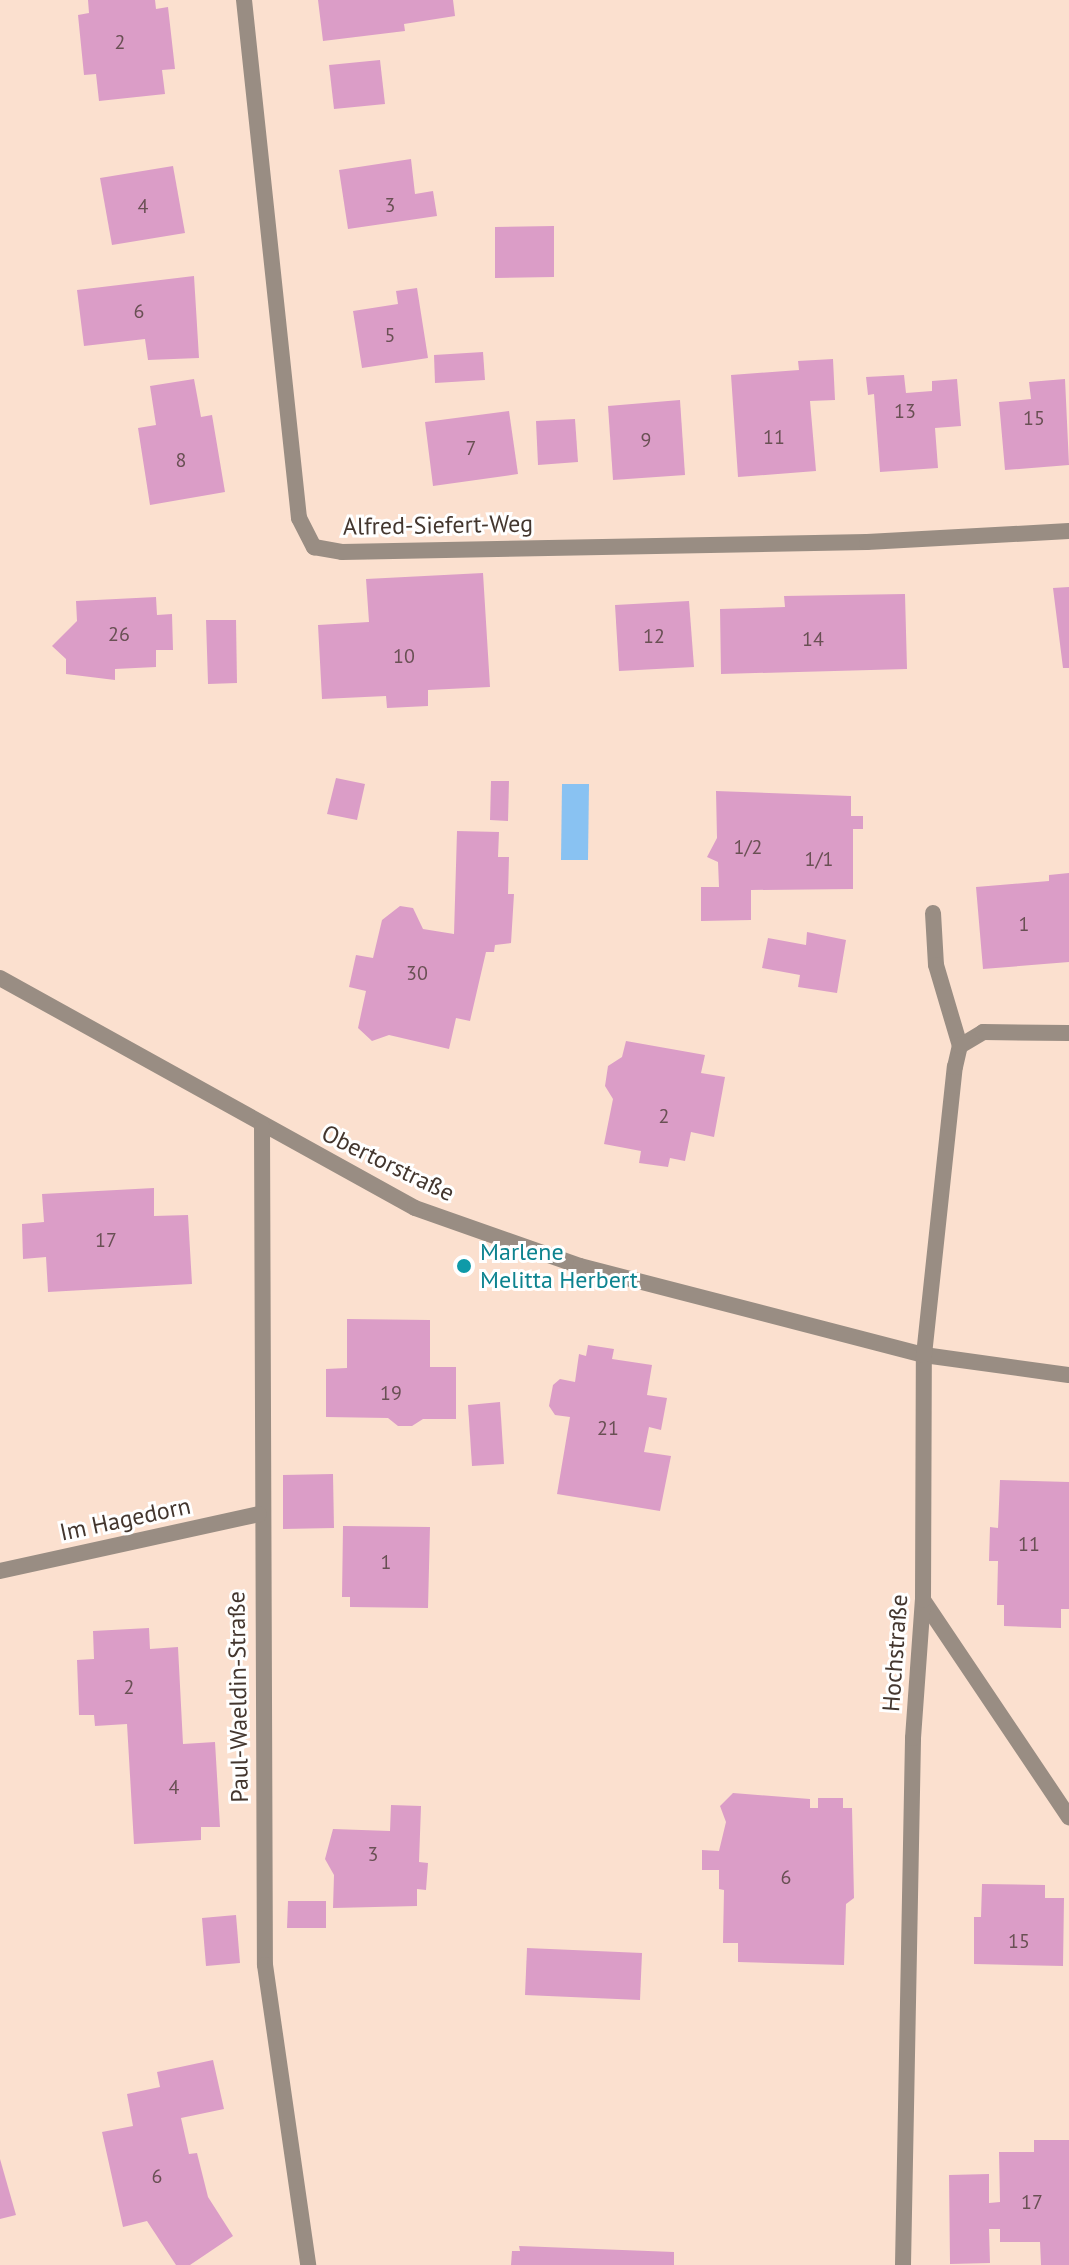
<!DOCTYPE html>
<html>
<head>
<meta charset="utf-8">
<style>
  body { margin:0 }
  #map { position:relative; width:1069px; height:2265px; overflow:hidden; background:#fbe0cf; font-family:"PT Sans",sans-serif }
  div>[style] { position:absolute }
  .water>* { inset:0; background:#89c2f2 }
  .building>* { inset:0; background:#db9dc7 }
  .lane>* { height:16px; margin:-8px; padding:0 8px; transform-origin:8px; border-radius:8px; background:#998d83 }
  .street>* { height:16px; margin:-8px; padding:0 8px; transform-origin:8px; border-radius:8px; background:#998d83 }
  .dots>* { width:22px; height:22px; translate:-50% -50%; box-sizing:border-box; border:4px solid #fff; border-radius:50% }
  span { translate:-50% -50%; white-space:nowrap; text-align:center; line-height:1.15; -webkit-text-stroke:6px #fff; paint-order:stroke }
  .number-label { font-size:20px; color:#695054 }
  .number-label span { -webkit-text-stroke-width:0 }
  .street-label { font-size:24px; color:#43362e }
  .culture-label { font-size:24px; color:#0d838f }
  .left { translate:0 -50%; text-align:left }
</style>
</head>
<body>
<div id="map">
  <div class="water">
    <div style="clip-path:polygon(562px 784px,589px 784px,588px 860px,561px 860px)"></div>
  </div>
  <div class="building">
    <div style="clip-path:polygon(88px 0,155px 0,156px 9px,168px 7px,175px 69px,162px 70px,165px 94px,99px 101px,96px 74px,84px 75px,78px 15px,89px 13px)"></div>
    <div style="clip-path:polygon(318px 0,453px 0,455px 16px,404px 24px,405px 31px,323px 41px)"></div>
    <div style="clip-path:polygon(380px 60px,385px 104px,334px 109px,329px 65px)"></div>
    <div style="clip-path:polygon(411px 159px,415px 194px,433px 191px,437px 216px,348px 229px,339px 170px)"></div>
    <div style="clip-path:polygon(173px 166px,185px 233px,112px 245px,100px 178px)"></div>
    <div style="clip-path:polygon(554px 226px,554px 277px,495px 278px,495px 227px)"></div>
    <div style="clip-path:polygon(194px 276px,199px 358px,148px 360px,145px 339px,84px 346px,77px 290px)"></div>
    <div style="clip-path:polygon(417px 288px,428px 358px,362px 368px,353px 311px,398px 304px,396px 291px)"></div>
    <div style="clip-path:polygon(483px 352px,485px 380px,435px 383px,434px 355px)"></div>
    <div style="clip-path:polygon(833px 359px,835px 400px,810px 401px,816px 471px,738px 477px,731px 375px,799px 370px,798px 361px)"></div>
    <div style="clip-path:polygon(904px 375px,906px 393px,932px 391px,932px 381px,957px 379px,961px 426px,935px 428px,938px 468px,880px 472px,874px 394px,868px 395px,866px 377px)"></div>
    <div style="clip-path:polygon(194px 379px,201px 417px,212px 415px,225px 492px,150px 505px,138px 428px,156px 425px,150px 386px)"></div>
    <div style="clip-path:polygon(1065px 379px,1069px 465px,1005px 470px,999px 402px,1031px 399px,1029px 382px)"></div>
    <div style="clip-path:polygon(680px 400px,685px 475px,613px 480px,608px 406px)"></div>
    <div style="clip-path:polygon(509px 411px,518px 474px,433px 486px,425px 422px)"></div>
    <div style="clip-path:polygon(575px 419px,578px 462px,538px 465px,536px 421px)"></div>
    <div style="clip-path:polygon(483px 573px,490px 687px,428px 690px,428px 706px,387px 708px,386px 696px,322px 699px,318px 625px,369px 622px,366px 579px)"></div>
    <div style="clip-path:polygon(1069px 587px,1069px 668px,1063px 668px,1053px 588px)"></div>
    <div style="clip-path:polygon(905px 594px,907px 669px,721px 674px,720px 609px,785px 607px,784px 596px)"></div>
    <div style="clip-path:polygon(156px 597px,157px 615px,172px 614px,173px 650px,156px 650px,156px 667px,115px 669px,115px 680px,66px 674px,66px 659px,52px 646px,77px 621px,76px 601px)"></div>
    <div style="clip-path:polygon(689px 601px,694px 667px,619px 671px,615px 605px)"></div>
    <div style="clip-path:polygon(206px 620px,236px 620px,237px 683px,208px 684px)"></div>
    <div style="clip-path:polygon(336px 778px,365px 784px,357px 820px,327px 814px)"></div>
    <div style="clip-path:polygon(491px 781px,509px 781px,508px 821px,490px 820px)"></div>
    <div style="clip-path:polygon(716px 791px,851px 796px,851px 816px,863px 816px,863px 829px,853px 829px,853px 889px,751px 890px,751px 920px,701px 921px,701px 887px,719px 887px,718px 862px,707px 857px,717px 838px)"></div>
    <div style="clip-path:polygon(457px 831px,499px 832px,498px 857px,509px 857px,508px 894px,514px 894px,511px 943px,495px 945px,494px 952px,486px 952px,470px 1021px,456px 1018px,449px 1049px,389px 1035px,372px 1041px,358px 1028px,366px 991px,349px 987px,356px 955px,373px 958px,382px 920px,400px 906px,413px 908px,423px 929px,454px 934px)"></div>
    <div style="clip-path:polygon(1069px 873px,1069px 962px,983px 969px,976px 887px,1049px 881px,1049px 875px)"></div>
    <div style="clip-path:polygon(807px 932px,846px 940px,837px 993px,798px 987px,800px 975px,762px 968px,768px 938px,806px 945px)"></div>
    <div style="clip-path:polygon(626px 1041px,705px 1055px,701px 1073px,725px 1077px,714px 1137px,691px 1132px,685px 1161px,670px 1158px,668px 1167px,639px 1163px,641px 1151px,604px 1144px,613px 1099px,605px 1086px,608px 1066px,622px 1057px)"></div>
    <div style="clip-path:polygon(154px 1188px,154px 1216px,188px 1215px,192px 1284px,48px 1292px,46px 1257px,23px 1259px,22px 1224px,44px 1222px,42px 1194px)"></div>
    <div style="clip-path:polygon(347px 1319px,430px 1320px,430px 1367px,456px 1367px,456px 1419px,423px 1419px,412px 1426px,398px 1426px,388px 1418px,326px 1417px,326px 1369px,347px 1368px)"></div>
    <div style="clip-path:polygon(588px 1345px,614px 1349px,612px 1359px,652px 1365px,647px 1395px,667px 1398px,661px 1430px,649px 1427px,644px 1452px,671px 1456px,660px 1511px,557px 1494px,570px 1417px,555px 1415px,549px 1406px,553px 1385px,560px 1379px,575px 1382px,579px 1354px,586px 1356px)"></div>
    <div style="clip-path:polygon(500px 1402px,504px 1464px,472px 1466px,468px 1405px)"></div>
    <div style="clip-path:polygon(333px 1474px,334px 1528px,283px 1529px,283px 1475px)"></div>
    <div style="clip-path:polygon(1000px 1480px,1069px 1482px,1069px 1609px,1061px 1609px,1061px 1628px,1004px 1626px,1004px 1605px,997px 1605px,998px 1561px,989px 1561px,990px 1527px,998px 1528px)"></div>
    <div style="clip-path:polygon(343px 1526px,430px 1527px,428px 1608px,350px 1607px,350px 1597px,342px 1597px)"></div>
    <div style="clip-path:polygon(149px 1628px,150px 1649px,178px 1647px,183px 1744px,215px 1742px,220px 1827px,201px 1827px,201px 1840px,134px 1844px,127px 1724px,95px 1726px,94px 1715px,79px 1715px,77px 1660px,94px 1659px,93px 1631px)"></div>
    <div style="clip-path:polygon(733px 1793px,810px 1799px,810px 1808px,818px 1808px,818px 1798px,843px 1798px,843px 1808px,852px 1808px,854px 1898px,846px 1904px,844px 1965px,738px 1962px,738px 1943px,723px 1943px,724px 1890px,719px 1889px,719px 1870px,702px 1870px,702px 1850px,719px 1851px,726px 1822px,720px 1806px)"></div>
    <div style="clip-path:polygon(391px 1805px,421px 1806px,419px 1862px,428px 1863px,426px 1890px,417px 1889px,417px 1906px,333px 1908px,334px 1875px,325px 1859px,333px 1829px,390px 1831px)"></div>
    <div style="clip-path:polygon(982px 1884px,1045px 1885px,1045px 1898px,1064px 1898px,1063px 1966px,974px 1964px,974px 1917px,981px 1917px)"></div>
    <div style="clip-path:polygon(288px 1901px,326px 1901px,326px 1928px,287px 1928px)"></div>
    <div style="clip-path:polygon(236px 1915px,240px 1963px,206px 1966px,202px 1918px)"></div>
    <div style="clip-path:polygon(527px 1948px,642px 1953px,640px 2000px,525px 1995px)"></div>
    <div style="clip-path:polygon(213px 2060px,224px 2109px,181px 2118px,189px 2154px,197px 2153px,208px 2197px,233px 2236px,190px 2265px,176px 2265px,147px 2221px,123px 2227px,102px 2132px,133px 2126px,127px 2094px,160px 2087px,157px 2072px)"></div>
    <div style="clip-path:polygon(1034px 2140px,1069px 2140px,1069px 2265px,1041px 2265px,1040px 2242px,1000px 2242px,1000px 2229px,989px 2229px,990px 2263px,950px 2264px,949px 2175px,989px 2174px,989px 2203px,1000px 2202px,999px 2152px,1034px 2152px)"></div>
    <div style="clip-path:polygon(0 2159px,16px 2215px,0 2219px)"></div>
    <div style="clip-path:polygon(519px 2246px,674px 2252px,674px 2265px,511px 2265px,512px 2251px,520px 2251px)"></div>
  </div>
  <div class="lane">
    <div style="left:933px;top:913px;width:52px;rotate:86.7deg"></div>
    <div style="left:936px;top:965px;width:84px;rotate:73.5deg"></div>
  </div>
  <div class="street">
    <div style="left:244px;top:0;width:521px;rotate:83.94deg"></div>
    <div style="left:299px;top:518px;width:33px;rotate:63deg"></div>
    <div style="left:314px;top:547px;width:28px;rotate:10deg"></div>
    <div style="left:342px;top:552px;width:525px;rotate:-1.09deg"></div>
    <div style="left:867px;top:542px;width:202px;rotate:-3.1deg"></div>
    <div style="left:0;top:978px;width:474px;rotate:29deg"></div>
    <div style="left:415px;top:1208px;width:175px;rotate:19.4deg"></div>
    <div style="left:580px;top:1266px;width:355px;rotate:14.5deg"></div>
    <div style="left:924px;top:1355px;width:146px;rotate:7.9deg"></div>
    <div style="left:262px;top:1126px;width:839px;rotate:89.8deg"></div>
    <div style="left:265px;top:1965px;width:303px;rotate:81.8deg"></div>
    <div style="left:0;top:1571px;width:265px;rotate:-12.4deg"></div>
    <div style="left:923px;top:1600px;width:262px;rotate:56.1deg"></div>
    <div style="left:903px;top:2265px;width:527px;rotate:-88.91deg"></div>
    <div style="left:913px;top:1738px;width:138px;rotate:-85.9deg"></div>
    <div style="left:923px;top:1600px;width:245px;rotate:-89.8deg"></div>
    <div style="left:924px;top:1355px;width:290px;rotate:-83.9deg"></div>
    <div style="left:955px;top:1067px;width:22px;rotate:-77deg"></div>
    <div style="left:960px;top:1046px;width:27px;rotate:-31deg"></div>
    <div style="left:983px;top:1032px;width:86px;rotate:0.7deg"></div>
  </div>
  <div class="dots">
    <div style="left:464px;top:1266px;background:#0f9aa8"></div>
  </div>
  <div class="number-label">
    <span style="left:120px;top:42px">2</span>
    <span style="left:390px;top:205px">3</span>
    <span style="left:143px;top:206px">4</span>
    <span style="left:139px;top:311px">6</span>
    <span style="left:390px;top:335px">5</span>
    <span style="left:905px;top:411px">13</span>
    <span style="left:1034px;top:418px">15</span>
    <span style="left:774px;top:437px">11</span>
    <span style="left:646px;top:440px">9</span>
    <span style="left:471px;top:448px">7</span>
    <span style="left:181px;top:460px">8</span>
    <span style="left:119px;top:634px">26</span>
    <span style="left:654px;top:636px">12</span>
    <span style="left:813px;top:639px">14</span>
    <span style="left:404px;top:656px">10</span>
    <span style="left:748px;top:847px">1/2</span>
    <span style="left:819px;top:859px">1/1</span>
    <span style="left:1024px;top:924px">1</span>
    <span style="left:417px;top:973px">30</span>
    <span style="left:664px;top:1116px">2</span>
    <span style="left:106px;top:1240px">17</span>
    <span style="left:391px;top:1393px">19</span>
    <span style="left:608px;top:1428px">21</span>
    <span style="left:1029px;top:1544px">11</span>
    <span style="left:386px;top:1562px">1</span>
    <span style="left:129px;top:1687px">2</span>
    <span style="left:174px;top:1787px">4</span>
    <span style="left:373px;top:1854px">3</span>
    <span style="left:786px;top:1877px">6</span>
    <span style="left:1019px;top:1941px">15</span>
    <span style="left:157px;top:2176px">6</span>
    <span style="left:1032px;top:2202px">17</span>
  </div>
  <div class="street-label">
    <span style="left:438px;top:525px;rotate:-1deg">Alfred-Siefert-Weg</span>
    <span style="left:388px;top:1163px;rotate:26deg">Obertorstraße</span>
    <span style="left:125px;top:1519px;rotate:-12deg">Im Hagedorn</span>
    <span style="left:895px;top:1653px;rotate:-86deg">Hochstraße</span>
    <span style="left:238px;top:1697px;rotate:-91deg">Paul-Waeldin-Straße</span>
  </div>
  <div class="culture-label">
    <span class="left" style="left:480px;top:1266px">Marlene<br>Melitta Herbert</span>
  </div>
</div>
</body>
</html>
